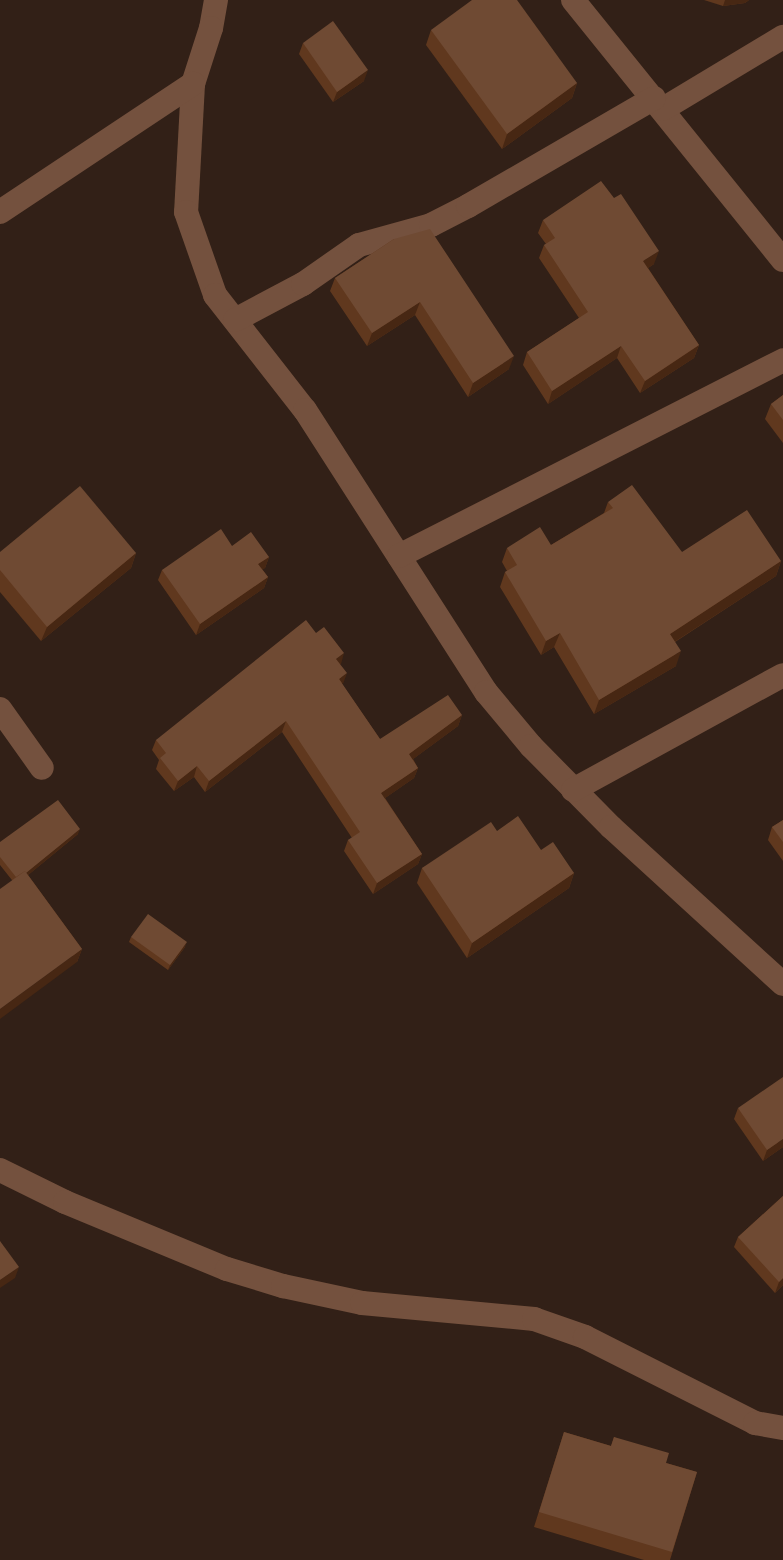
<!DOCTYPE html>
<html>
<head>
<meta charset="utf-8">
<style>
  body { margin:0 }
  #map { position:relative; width:783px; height:1560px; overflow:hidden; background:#322017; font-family:Mulish,sans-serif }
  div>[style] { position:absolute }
  .minor>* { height:24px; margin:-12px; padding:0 12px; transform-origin:12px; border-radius:12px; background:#74513e }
  .wall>* { inset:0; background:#60381e }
  .shaded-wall>* { inset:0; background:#472713 }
  .building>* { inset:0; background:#6f4a33 }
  span { translate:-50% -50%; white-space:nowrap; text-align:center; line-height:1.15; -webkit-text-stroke:8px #322017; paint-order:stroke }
</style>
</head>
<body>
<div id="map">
  <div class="minor">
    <div style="left:216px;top:0;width:28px;rotate:100deg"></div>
    <div style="left:211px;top:28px;width:59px;rotate:107.8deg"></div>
    <div style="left:193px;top:84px;width:128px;rotate:93.1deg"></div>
    <div style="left:186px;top:212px;width:88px;rotate:70.7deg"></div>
    <div style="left:215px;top:295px;width:146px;rotate:52deg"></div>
    <div style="left:305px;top:410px;width:335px;rotate:57.3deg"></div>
    <div style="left:486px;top:692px;width:70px;rotate:50.2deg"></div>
    <div style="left:531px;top:746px;width:114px;rotate:45.4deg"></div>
    <div style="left:611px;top:827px;width:233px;rotate:42.4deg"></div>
    <div style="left:573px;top:0;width:334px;rotate:51.1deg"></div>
    <div style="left:663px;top:109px;width:140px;rotate:-31deg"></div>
    <div style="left:0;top:212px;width:232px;rotate:-33.6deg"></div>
    <div style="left:235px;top:320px;width:77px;rotate:-27.9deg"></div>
    <div style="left:303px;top:284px;width:68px;rotate:-34.9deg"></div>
    <div style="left:359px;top:245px;width:75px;rotate:-15.5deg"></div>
    <div style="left:431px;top:225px;width:42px;rotate:-27.2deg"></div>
    <div style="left:468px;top:206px;width:215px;rotate:-30.1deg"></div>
    <div style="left:399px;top:556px;width:431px;rotate:-27deg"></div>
    <div style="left:0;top:709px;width:72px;rotate:54.6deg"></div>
    <div style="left:573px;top:790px;width:239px;rotate:-28.7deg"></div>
    <div style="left:0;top:1170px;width:72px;rotate:26.2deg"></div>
    <div style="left:65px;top:1202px;width:175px;rotate:22.5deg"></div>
    <div style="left:227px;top:1269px;width:59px;rotate:16.9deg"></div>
    <div style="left:283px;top:1286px;width:81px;rotate:12.1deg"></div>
    <div style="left:362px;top:1303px;width:173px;rotate:5.3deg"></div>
    <div style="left:534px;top:1319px;width:54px;rotate:19.4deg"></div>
    <div style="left:585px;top:1337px;width:191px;rotate:26.8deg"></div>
    <div style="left:755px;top:1423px;width:28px;rotate:10deg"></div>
  </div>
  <div class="wall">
    <div style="clip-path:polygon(704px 0,749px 0,745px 3px,723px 6px)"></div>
    <div style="clip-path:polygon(431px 30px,577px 83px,572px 98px,502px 149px,426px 45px)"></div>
    <div style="clip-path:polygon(303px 43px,364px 81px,333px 102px,299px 54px)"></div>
    <div style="clip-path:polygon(543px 220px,654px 264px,648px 268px,699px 345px,694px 358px,640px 393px,617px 358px,548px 404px,523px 365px,527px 352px,579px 318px,539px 258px,544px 245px,546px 244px,538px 233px)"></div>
    <div style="clip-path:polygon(394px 239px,509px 369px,468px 397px,415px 315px,367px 346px,330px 291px,335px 278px)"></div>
    <div style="clip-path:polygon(783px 395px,783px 443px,765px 419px,771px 404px)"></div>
    <div style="clip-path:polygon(608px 502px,682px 552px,781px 561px,776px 576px,675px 642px,676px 666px,594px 714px,554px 647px,541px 655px,500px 587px,505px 572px,507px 571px,502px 562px,507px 548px,551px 545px,604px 513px)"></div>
    <div style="clip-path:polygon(232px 546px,269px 557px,265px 568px,262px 569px,268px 577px,264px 588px,196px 635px,158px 580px,162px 570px)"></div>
    <div style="clip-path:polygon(0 552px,136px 553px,131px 568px,41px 641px,0 592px)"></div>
    <div style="clip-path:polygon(340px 664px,342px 684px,380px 739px,462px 715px,458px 726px,413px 759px,418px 768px,414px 778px,385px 798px,422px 854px,418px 864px,373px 894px,344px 851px,348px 840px,352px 838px,282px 732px,205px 792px,194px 777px,174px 791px,156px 769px,159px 760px,152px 750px,156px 740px)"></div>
    <div style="clip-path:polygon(783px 820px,783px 861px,768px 840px,772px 827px)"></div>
    <div style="clip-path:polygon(497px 831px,541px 850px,574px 873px,569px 888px,467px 958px,417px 883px,422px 868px)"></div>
    <div style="clip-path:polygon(78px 834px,28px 875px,82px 949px,77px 962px,0 865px,0 842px)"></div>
    <div style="clip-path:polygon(131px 937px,185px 947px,168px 970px,129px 942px)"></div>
    <div style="clip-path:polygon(738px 1108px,783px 1147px,763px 1161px,734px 1119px)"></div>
    <div style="clip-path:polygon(783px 1196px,783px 1285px,775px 1293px,734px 1247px,738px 1237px)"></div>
    <div style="clip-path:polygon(564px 1432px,611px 1446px,614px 1437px,666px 1463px,697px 1472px,670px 1560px,644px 1560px,534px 1527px)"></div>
  </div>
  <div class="shaded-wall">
    <div style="clip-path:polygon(725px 0,749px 0,745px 3px,723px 6px)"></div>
    <div style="clip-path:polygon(368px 70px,364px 81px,333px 102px,337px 92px)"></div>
    <div style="clip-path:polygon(577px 83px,572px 98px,502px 149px,507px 134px)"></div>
    <div style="clip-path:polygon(659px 251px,654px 264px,639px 274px,643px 261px)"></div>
    <div style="clip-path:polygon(420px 302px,415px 315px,367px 346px,372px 333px)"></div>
    <div style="clip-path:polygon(699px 345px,694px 358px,640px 393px,645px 381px)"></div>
    <div style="clip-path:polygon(621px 346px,617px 358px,548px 404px,552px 391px)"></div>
    <div style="clip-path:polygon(514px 356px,509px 369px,468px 397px,473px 383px)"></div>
    <div style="clip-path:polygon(136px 553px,131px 568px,41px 641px,47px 627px)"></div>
    <div style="clip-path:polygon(269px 557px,265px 568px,255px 574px,258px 564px)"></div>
    <div style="clip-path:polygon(781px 561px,776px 576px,665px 648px,670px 634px)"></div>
    <div style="clip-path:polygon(268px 577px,264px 588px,196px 635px,200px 624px)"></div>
    <div style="clip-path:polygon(560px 633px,554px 647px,541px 655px,546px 641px)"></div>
    <div style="clip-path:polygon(681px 651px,676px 666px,594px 714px,599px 700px)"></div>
    <div style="clip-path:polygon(344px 653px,341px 664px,332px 670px,336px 659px)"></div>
    <div style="clip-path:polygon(347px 673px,343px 684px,339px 679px)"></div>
    <div style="clip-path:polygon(462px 715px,458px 726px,405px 765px,409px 754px)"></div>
    <div style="clip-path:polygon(286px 721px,282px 732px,205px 792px,209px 781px)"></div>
    <div style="clip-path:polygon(197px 766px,194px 777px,174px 791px,178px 781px)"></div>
    <div style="clip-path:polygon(418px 768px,414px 778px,378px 803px,381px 793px)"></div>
    <div style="clip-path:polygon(80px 829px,78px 834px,16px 885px,18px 879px)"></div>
    <div style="clip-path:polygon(422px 854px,418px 864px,373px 894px,377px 883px)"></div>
    <div style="clip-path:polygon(574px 873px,569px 888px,467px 958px,472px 943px)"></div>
    <div style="clip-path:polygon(187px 942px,185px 947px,168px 970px,170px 965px)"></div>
    <div style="clip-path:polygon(82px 949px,77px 962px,0 1019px,0 1009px)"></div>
    <div style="clip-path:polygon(783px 1139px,783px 1147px,763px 1161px,767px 1150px)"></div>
    <div style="clip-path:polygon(19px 1267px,15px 1278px,0 1288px,0 1280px)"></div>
    <div style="clip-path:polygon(783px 1278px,783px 1285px,775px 1293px,779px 1282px)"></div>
  </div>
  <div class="building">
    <div style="clip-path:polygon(472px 0,517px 0,577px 83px,507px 134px,431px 30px)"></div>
    <div style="clip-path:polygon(333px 21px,368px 70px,337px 92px,303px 43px)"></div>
    <div style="clip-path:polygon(601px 181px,614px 198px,621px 194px,659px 251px,643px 261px,699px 345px,645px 381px,621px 346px,552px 391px,527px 352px,588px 312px,544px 245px,555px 238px,543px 220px)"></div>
    <div style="clip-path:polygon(430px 229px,514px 356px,473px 383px,420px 302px,372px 333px,335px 278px,394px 239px)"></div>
    <div style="clip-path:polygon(783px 395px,783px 420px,771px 404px)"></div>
    <div style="clip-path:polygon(632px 485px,682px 552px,747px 510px,781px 561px,670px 634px,681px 651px,599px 700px,560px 633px,546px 641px,505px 572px,517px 565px,507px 548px,540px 527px,551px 545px,613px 508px,608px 502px)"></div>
    <div style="clip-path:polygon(80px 486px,136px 553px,47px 627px,0 570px,0 552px)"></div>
    <div style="clip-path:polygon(221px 529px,232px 546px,251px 532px,269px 557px,258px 564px,268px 577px,200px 624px,162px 570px)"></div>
    <div style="clip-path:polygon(306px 620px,316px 633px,324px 627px,344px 653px,336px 659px,347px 673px,339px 679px,380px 739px,448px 695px,462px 715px,409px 754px,418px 768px,381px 793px,422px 854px,377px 883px,348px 840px,360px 832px,286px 721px,209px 781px,197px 766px,178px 781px,160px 758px,166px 753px,156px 740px)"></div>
    <div style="clip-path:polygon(58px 800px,80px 829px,26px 873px,25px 871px,16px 877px,0 857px,0 842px)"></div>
    <div style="clip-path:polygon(518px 816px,541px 850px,553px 842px,574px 873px,472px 943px,422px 868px,491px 822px,497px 831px)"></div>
    <div style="clip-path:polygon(783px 820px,783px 842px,772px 827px)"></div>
    <div style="clip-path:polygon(25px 871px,82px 949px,0 1009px,0 889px)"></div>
    <div style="clip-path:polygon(148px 914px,187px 942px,170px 965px,131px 937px)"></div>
    <div style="clip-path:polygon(783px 1077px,783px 1139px,767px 1150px,738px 1108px)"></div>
    <div style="clip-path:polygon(783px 1196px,783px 1278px,779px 1282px,738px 1237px)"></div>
    <div style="clip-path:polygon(0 1241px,19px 1267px,0 1280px)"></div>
    <div style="clip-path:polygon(564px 1432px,611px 1446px,614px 1437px,669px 1453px,666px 1463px,697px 1472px,672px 1552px,539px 1512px)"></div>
  </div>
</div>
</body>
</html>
